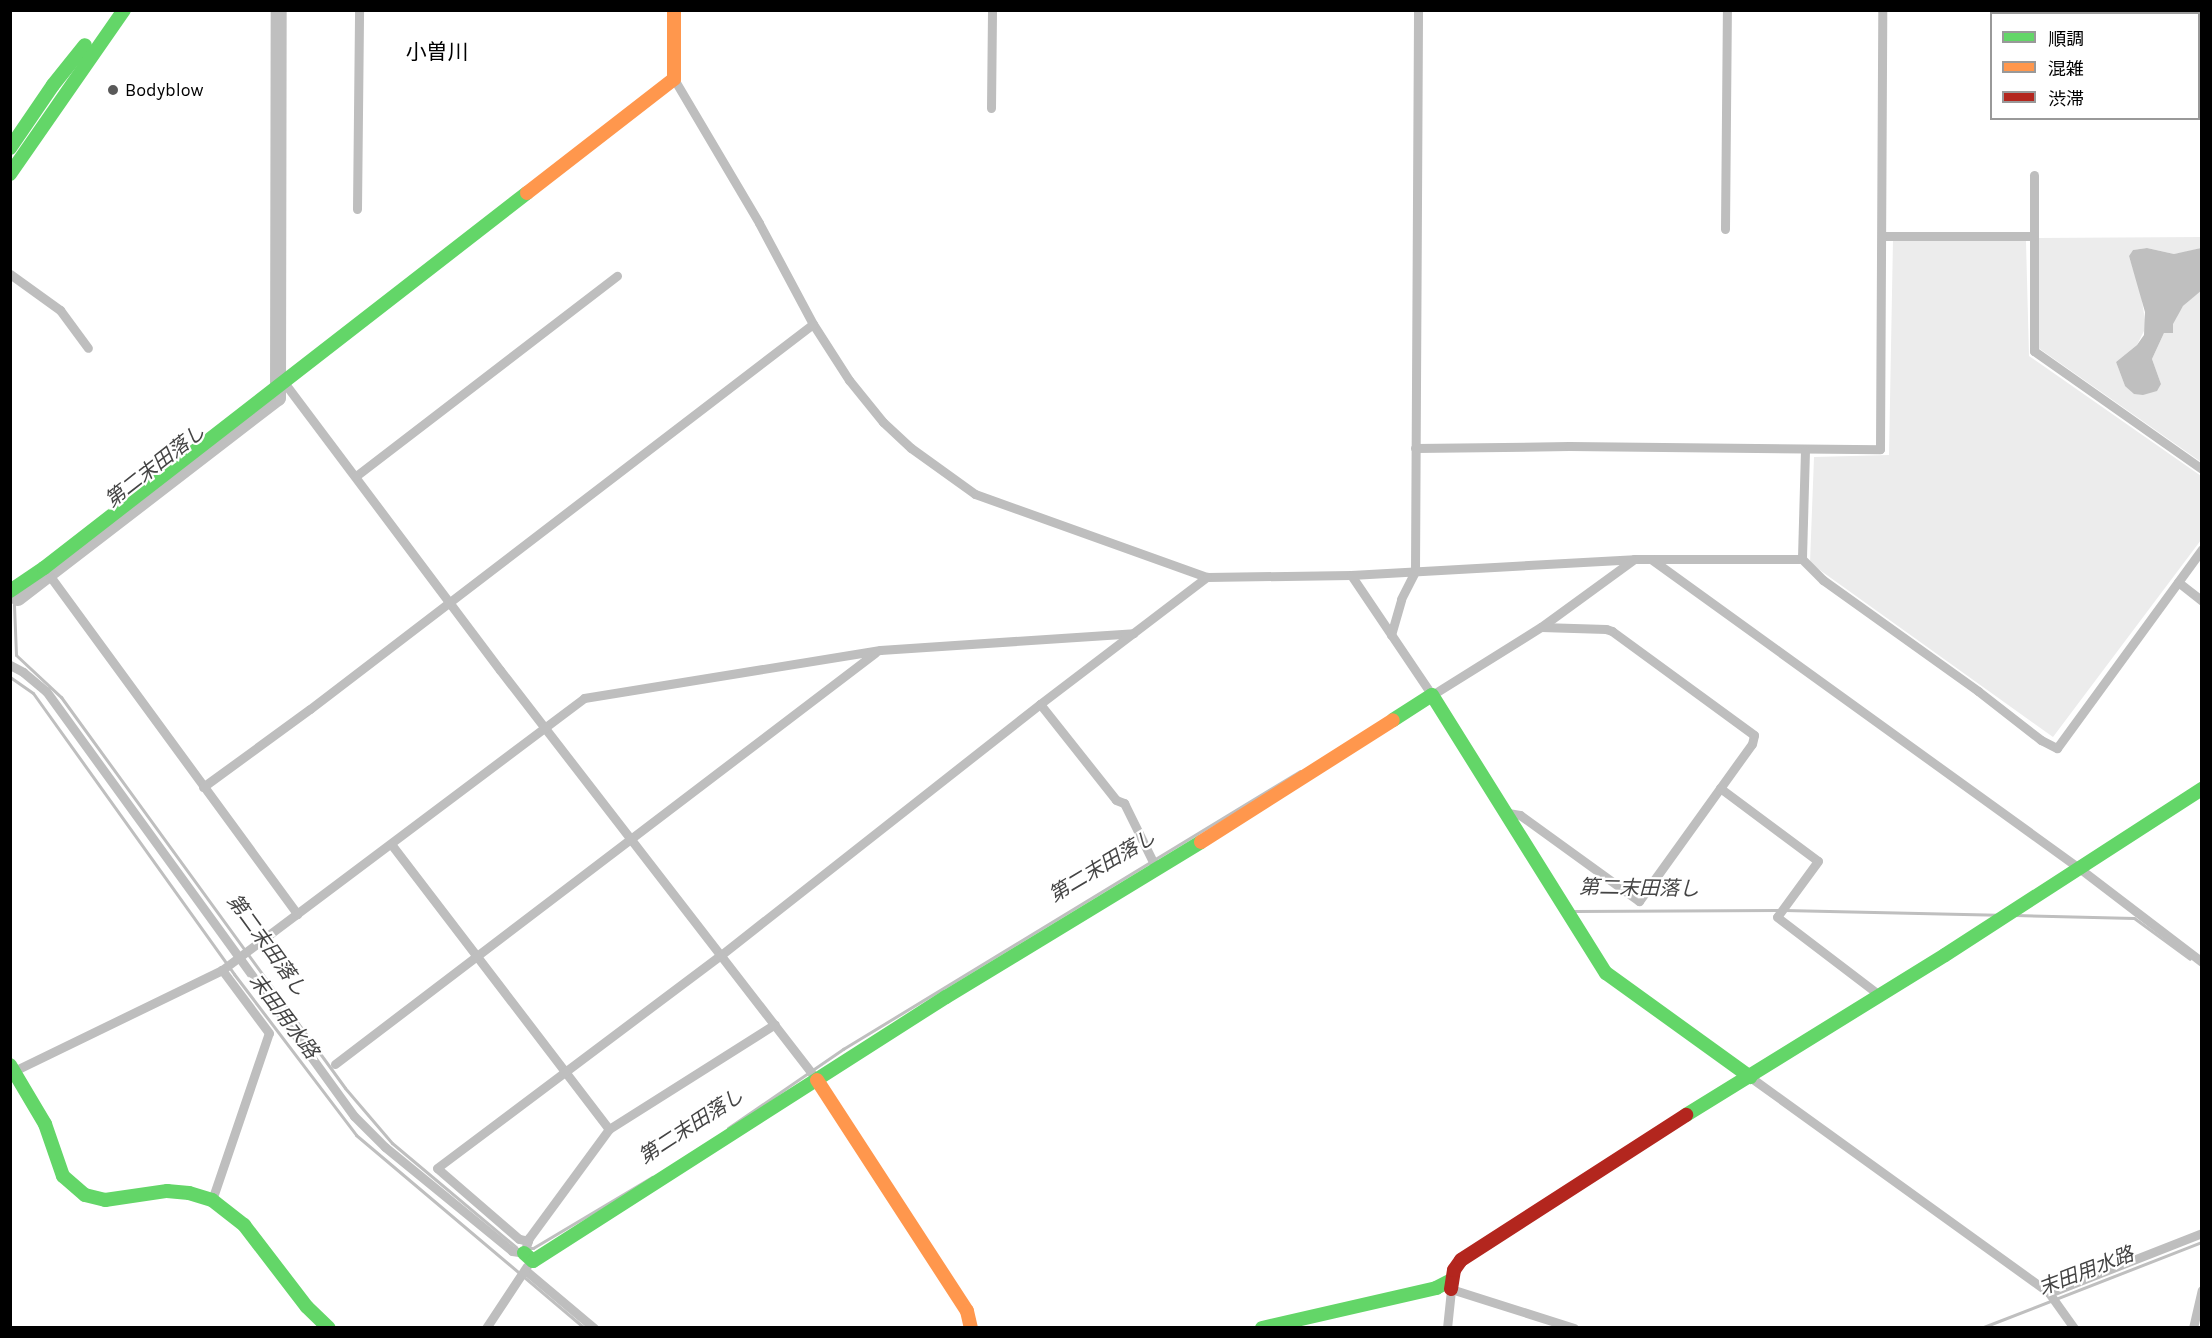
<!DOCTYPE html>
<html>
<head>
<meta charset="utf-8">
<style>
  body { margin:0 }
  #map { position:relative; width:2212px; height:1338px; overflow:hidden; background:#fff; font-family:Karla,"Noto Sans JP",sans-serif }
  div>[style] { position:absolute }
  .green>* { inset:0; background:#ececec }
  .water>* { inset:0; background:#bfbfbf }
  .stream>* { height:3px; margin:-1.5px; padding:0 1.5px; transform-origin:1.5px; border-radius:1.5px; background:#bfbfbf }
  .river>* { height:16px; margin:-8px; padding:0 8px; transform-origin:8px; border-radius:8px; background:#bfbfbf }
  .street>* { height:9px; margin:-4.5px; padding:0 4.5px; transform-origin:4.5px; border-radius:4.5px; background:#bebebe }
  .fast>* { height:14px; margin:-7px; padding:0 7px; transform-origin:7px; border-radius:7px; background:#63d668 }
  .slow>* { height:14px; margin:-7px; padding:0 7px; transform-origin:7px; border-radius:7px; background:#ff974d }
  .jam>* { height:14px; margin:-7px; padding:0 7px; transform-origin:7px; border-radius:7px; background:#b3261e }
  .dots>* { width:16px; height:16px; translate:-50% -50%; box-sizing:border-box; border:3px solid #fff; border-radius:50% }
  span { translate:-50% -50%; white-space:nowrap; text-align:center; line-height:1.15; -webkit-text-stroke:4.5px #fff; paint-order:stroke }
  .poi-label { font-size:18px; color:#000 }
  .left { translate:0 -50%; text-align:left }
  .water-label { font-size:20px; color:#444; font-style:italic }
  .quarter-label { font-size:21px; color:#000 }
  .frame { position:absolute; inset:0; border:12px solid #000; pointer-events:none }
  .legend { position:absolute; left:1990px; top:12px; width:210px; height:108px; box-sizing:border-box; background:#fff; border:2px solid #999; margin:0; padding:8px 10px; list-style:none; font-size:18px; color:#000 }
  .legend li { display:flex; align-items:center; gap:12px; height:30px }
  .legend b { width:30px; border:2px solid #999 }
</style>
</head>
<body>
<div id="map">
  <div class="green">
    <div style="clip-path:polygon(2201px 237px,2201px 248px,2185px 252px,2174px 254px,2147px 248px,2133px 250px,2129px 256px,2141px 294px,2146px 327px,2137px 345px,2116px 362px,2125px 386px,2161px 384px,2152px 359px,2164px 333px,2183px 306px,2201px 290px,2201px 462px,2037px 347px,2036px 238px)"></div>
    <div style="clip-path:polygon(1893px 239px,2026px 241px,2029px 356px,2201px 476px,2201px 540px,2053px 737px,1810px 563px,1814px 457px,1889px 455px)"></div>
  </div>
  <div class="water">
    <div style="clip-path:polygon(2147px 248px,2174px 254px,2201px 248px,2202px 290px,2183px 306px,2173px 324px,2173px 333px,2164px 333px,2152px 359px,2161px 384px,2157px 391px,2143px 395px,2134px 394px,2125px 386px,2116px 362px,2137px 345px,2144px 335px,2145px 312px,2129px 256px,2133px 250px)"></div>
  </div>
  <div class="stream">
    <div style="left:18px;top:598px;width:8px;rotate:120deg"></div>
    <div style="left:14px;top:605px;width:50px;rotate:87.7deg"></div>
    <div style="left:16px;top:655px;width:62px;rotate:43deg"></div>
    <div style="left:61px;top:697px;width:483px;rotate:54deg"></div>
    <div style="left:345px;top:1088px;width:72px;rotate:49.5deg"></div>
    <div style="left:392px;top:1143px;width:162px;rotate:40deg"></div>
    <div style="left:10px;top:677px;width:28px;rotate:35deg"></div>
    <div style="left:33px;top:693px;width:345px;rotate:54.4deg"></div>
    <div style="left:234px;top:974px;width:202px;rotate:52.8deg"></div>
    <div style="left:356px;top:1135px;width:299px;rotate:40.2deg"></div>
    <div style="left:1784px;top:910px;width:213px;rotate:1.3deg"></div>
    <div style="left:1574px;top:911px;width:204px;rotate:-0.3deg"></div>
    <div style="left:2015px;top:915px;width:119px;rotate:1.4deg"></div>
    <div style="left:2134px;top:918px;width:69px;rotate:36.2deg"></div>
    <div style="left:728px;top:1128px;width:140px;rotate:-34.5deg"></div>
    <div style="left:843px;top:1049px;width:535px;rotate:-31.31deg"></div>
    <div style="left:528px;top:1248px;width:5px"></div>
    <div style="left:533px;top:1248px;width:139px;rotate:-30.8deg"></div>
    <div style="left:1981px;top:1328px;width:237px;rotate:-21.3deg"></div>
  </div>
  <div class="river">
    <div style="left:18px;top:598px;width:328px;rotate:-37.6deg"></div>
    <div style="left:278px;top:398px;width:388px;rotate:-89.9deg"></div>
  </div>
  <div class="street">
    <div style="left:674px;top:79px;width:167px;rotate:59.4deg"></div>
    <div style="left:759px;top:223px;width:115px;rotate:61.9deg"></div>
    <div style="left:813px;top:324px;width:67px;rotate:57.3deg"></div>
    <div style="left:849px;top:380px;width:54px;rotate:51deg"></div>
    <div style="left:883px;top:422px;width:38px;rotate:43deg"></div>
    <div style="left:911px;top:448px;width:79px;rotate:35.7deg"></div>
    <div style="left:975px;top:494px;width:246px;rotate:19.7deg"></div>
    <div style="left:1207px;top:577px;width:144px;rotate:-0.8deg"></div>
    <div style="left:1351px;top:575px;width:283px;rotate:-3.2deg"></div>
    <div style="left:1634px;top:559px;width:168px"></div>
    <div style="left:991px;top:108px;width:98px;rotate:-89.4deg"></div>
    <div style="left:2034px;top:175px;width:176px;rotate:90deg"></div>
    <div style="left:2034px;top:351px;width:205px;rotate:35.1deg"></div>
    <div style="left:357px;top:209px;width:199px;rotate:-89.4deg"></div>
    <div style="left:1725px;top:229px;width:219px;rotate:-89.5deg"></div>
    <div style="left:1882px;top:236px;width:151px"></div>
    <div style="left:10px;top:274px;width:62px;rotate:35.8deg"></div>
    <div style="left:60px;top:310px;width:47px;rotate:53.6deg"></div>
    <div style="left:283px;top:381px;width:361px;rotate:53.1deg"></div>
    <div style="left:500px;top:670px;width:518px;rotate:52.29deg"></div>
    <div style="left:1415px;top:448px;width:154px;rotate:-0.7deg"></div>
    <div style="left:1569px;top:446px;width:311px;rotate:0.6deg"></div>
    <div style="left:1880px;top:449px;width:439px;rotate:-89.7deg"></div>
    <div style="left:1805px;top:450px;width:109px;rotate:91.6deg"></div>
    <div style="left:1802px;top:559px;width:30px;rotate:45deg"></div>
    <div style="left:1823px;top:580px;width:191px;rotate:35.6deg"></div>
    <div style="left:1978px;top:691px;width:80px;rotate:37.9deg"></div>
    <div style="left:2041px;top:740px;width:18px;rotate:27deg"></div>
    <div style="left:2057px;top:748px;width:246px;rotate:-53.9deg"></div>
    <div style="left:356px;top:476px;width:329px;rotate:-37.5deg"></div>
    <div style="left:1651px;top:559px;width:528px;rotate:35.83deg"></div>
    <div style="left:2079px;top:868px;width:155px;rotate:37.4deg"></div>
    <div style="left:44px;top:568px;width:429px;rotate:53.8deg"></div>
    <div style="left:1351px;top:575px;width:145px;rotate:56deg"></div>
    <div style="left:1432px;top:695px;width:128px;rotate:-32deg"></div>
    <div style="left:1541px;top:627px;width:114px;rotate:-36.1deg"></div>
    <div style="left:2178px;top:582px;width:31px;rotate:38deg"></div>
    <div style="left:1391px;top:635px;width:37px;rotate:-74deg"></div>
    <div style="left:1401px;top:599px;width:31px;rotate:-63deg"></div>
    <div style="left:1415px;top:571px;width:561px;rotate:-89.69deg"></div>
    <div style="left:10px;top:665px;width:15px;rotate:28deg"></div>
    <div style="left:23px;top:672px;width:30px;rotate:40deg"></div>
    <div style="left:46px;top:691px;width:525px;rotate:54.07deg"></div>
    <div style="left:354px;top:1116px;width:44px;rotate:45deg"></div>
    <div style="left:385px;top:1147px;width:164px;rotate:39.3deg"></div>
    <div style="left:512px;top:1251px;width:12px;rotate:9deg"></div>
    <div style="left:524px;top:1253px;width:16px;rotate:-72deg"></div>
    <div style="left:529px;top:1238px;width:135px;rotate:-53.7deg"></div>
    <div style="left:609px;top:1129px;width:196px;rotate:-32.3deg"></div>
    <div style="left:1040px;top:704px;width:122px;rotate:51.6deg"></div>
    <div style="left:1116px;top:800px;width:9px;rotate:21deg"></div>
    <div style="left:1124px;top:803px;width:72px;rotate:63.8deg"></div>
    <div style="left:203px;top:787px;width:132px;rotate:-36.1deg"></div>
    <div style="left:310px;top:709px;width:633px;rotate:-37.43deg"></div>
    <div style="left:1720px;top:788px;width:122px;rotate:36.7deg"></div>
    <div style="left:1818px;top:861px;width:69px;rotate:126.2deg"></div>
    <div style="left:1777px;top:917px;width:127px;rotate:37.3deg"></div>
    <div style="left:1508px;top:813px;width:12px;rotate:9deg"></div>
    <div style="left:1520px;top:815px;width:147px;rotate:35.9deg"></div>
    <div style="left:1639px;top:901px;width:193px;rotate:-54.3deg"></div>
    <div style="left:1752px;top:744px;width:9px;rotate:-77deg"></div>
    <div style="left:1754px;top:735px;width:176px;rotate:-143.8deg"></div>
    <div style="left:1612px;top:631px;width:6px;rotate:-162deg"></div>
    <div style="left:1606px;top:629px;width:65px;rotate:-178.2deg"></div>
    <div style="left:391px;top:844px;width:359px;rotate:52.6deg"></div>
    <div style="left:335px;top:1064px;width:679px;rotate:-37.28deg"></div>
    <div style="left:14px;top:1071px;width:231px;rotate:-25.9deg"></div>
    <div style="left:222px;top:970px;width:453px;rotate:-36.9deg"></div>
    <div style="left:584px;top:698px;width:300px;rotate:-9.2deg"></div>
    <div style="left:880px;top:650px;width:254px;rotate:-3.8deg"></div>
    <div style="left:1750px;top:1077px;width:369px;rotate:35.8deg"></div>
    <div style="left:2049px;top:1293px;width:43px;rotate:54.5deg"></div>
    <div style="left:212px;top:1200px;width:176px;rotate:-71.2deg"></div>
    <div style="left:269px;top:1033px;width:79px;rotate:-126.7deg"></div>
    <div style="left:528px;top:1241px;width:9px;rotate:-167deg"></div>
    <div style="left:519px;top:1239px;width:108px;rotate:-139.1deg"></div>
    <div style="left:437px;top:1168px;width:355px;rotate:-36.9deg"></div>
    <div style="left:721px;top:955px;width:406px;rotate:-38.2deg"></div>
    <div style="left:1040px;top:704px;width:210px;rotate:-37.3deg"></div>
    <div style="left:525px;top:1270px;width:90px;rotate:40deg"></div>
    <div style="left:2049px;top:1293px;width:164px;rotate:-21.4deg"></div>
    <div style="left:486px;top:1328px;width:74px;rotate:-56.5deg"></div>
    <div style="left:1447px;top:1328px;width:39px;rotate:-84deg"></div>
    <div style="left:1451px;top:1289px;width:129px;rotate:17.6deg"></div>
    <div style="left:2193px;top:1328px;width:39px;rotate:-77deg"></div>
  </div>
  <div class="fast">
    <div style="left:10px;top:148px;width:76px;rotate:-55.7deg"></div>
    <div style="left:53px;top:85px;width:51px;rotate:-51.3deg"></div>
    <div style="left:10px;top:174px;width:200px;rotate:-55.2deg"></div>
    <div style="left:10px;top:591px;width:41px;rotate:-34.1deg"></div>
    <div style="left:44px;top:568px;width:611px;rotate:-37.83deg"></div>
    <div style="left:1393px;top:720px;width:46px;rotate:-32.7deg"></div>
    <div style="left:1432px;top:695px;width:328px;rotate:58deg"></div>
    <div style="left:1606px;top:973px;width:178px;rotate:35.8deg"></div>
    <div style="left:10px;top:1065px;width:69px;rotate:59.3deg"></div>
    <div style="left:45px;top:1124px;width:55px;rotate:70.9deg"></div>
    <div style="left:63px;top:1176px;width:29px;rotate:41deg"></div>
    <div style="left:85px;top:1195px;width:21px;rotate:14deg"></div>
    <div style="left:105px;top:1200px;width:63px;rotate:-8.3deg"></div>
    <div style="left:167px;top:1191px;width:22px;rotate:5deg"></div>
    <div style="left:189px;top:1193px;width:24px;rotate:17deg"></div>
    <div style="left:212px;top:1200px;width:41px;rotate:38deg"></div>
    <div style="left:244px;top:1225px;width:103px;rotate:52.5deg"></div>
    <div style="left:307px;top:1307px;width:30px;rotate:44deg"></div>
    <div style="left:1686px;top:1115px;width:304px;rotate:-31.7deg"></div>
    <div style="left:1945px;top:955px;width:306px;rotate:-32.9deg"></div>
    <div style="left:524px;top:1253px;width:12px;rotate:42deg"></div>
    <div style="left:533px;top:1261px;width:490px;rotate:-32.6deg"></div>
    <div style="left:946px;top:997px;width:298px;rotate:-31.3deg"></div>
    <div style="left:1262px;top:1328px;width:179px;rotate:-12.9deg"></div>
    <div style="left:1436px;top:1288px;width:18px;rotate:-27deg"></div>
  </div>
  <div class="slow">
    <div style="left:527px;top:193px;width:186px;rotate:-37.8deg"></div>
    <div style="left:674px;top:79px;width:69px;rotate:-90deg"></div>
    <div style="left:1201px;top:842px;width:227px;rotate:-32.4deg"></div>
    <div style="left:817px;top:1080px;width:275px;rotate:57deg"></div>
    <div style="left:967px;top:1311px;width:17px;rotate:77deg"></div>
  </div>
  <div class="jam">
    <div style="left:1451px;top:1289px;width:19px;rotate:-81deg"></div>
    <div style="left:1454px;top:1270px;width:12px;rotate:-55deg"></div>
    <div style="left:1461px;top:1260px;width:268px;rotate:-32.8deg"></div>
  </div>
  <div class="dots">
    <div style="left:113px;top:90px;background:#595959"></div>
  </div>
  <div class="poi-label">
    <span class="left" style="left:125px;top:90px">Bodyblow</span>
  </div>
  <div class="water-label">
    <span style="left:155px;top:466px;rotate:-38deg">第二末田落し</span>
    <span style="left:1102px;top:866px;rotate:-31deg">第二末田落し</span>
    <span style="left:1639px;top:888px;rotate:1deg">第二末田落し</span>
    <span style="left:267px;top:945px;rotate:54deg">第二末田落し</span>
    <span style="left:284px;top:1016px;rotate:53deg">末田用水路</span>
    <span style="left:691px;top:1126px;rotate:-33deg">第二末田落し</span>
    <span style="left:2086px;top:1271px;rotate:-21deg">末田用水路</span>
  </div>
  <div class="quarter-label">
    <span style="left:437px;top:52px">小曽川</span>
  </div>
  <div class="frame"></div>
  <ul class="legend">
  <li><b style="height:8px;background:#63d668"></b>順調</li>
  <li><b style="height:8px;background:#ff974d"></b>混雑</li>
  <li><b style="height:8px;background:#b3261e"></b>渋滞</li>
  </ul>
</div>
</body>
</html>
